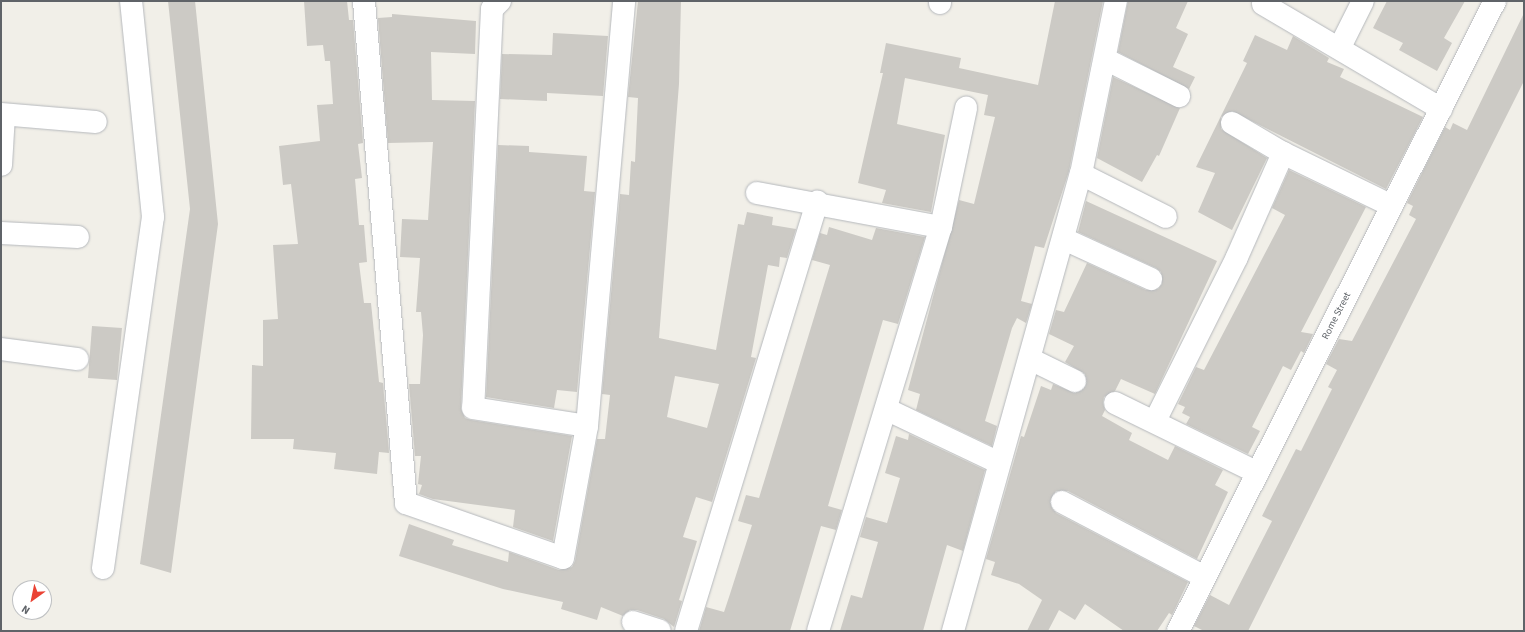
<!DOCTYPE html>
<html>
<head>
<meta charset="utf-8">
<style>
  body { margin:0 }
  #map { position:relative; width:1525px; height:632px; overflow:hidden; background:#f1efe8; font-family:"Source Sans 3",sans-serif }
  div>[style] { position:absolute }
  .building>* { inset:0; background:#cccac5 }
  .roads { filter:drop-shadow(0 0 1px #b5b8bc) drop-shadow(0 0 1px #b5b8bc) }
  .minor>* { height:22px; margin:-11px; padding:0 11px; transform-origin:11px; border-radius:11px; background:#fff }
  span { translate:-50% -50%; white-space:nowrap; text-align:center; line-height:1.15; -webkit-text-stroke:3px #fff; paint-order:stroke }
  .street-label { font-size:10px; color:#5f6368 }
  .frame { position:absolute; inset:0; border:2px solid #5f6368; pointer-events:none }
  .north { position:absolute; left:12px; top:580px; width:40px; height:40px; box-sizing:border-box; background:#fff; border:1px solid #bfc1c3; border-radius:50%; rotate:213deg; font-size:11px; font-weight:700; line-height:16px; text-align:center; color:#5f6368 }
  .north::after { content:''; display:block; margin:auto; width:14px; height:18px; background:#ea4335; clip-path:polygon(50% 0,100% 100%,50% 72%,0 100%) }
</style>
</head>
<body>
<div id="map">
  <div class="building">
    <div style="clip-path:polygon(168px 1px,195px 1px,218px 224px,171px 573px,140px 564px,190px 209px)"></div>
    <div style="clip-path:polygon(304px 1px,347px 1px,349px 20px,353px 20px,363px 143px,358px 144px,362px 178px,355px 179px,359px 225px,364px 225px,367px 262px,359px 263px,364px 303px,371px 303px,379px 382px,383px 383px,389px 453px,379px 452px,377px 474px,334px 469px,336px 453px,293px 449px,294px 439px,251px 439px,252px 365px,263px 366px,263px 320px,278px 319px,273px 245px,298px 244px,291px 184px,283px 185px,279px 146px,320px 141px,317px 105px,333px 104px,330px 61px,325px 61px,323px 45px,307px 46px)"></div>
    <div style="clip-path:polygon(evenodd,638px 1px,681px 1px,679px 84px,659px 338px,716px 350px,738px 224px,744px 225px,747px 212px,773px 217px,772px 225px,796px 229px,787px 258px,780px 257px,779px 267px,768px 265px,751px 357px,756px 358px,712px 502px,696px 497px,683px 537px,697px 541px,679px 600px,682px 601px,674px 627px,664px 619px,637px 610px,630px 610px,623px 616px,601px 607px,597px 620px,561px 609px,563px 602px,503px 589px,399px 556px,409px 524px,454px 540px,452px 545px,508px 562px,509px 552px,559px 570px,572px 567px,575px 561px,597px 439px,605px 439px,610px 395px,602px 394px,620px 194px,629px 195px,631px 161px,635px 162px,638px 98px,628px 97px,638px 1px,675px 376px,719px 384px,707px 428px,667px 417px,675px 376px)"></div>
    <div style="clip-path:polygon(1055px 1px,1103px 1px,1069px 171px,1044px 248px,1035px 246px,1021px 301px,1032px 304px,1026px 323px,1017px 318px,1012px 328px,985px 421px,997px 426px,992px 446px,916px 410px,920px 394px,908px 390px,959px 200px,974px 204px,995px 117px,984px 115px,988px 95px,905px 78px,897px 124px,945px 135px,931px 212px,882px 203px,886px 190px,858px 183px,883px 73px,880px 73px,886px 43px,961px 58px,959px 68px,1038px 85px)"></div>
    <div style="clip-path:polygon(1128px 1px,1188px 1px,1176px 28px,1188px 34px,1173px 67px,1195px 77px,1189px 89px,1118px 52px)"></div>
    <div style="clip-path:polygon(1387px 1px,1465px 1px,1444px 38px,1452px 43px,1437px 71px,1399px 50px,1403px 43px,1373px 28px)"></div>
    <div style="clip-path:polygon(1524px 13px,1524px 81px,1248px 631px,1204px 631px,1194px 626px,1210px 595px,1229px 605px,1272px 521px,1262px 516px,1296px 449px,1301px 451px,1332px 389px,1328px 387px,1337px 370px,1326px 364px,1339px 339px,1352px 341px,1416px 219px,1409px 215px,1413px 206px,1407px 203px,1445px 127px,1450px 130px,1453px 123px,1467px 130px)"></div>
    <div style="clip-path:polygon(392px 14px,476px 21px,475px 54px,431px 52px,432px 100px,475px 101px,461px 408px,465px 418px,471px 420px,572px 436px,553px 541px,513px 527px,515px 510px,433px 499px,419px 494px,422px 485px,418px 484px,421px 456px,415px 456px,409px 384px,420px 384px,423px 335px,421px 312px,416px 312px,420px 258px,400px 257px,402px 219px,428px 220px,433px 142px,388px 143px,378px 18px,392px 17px)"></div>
    <div style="clip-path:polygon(553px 33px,608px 36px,603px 96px,547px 93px,547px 101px,500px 99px,502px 54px,552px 55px)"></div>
    <div style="clip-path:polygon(1255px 35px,1287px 50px,1293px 36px,1329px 58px,1327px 62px,1344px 69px,1340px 77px,1423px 117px,1386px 189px,1232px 111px,1221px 117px,1221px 129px,1267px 158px,1232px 230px,1198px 212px,1215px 173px,1196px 167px,1247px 63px,1243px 61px)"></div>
    <div style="clip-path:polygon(1113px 77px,1180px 108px,1159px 156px,1157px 155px,1142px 182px,1097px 158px)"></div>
    <div style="clip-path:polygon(498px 145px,529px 146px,529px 152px,587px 156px,584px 191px,595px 192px,577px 392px,557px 390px,554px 408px,486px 397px)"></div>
    <div style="clip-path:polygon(1289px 170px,1366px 207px,1301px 332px,1313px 334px,1304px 353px,1301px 351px,1291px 370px,1283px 366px,1252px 427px,1260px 431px,1248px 454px,1186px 424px,1190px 417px,1182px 413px,1185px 407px,1178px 404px,1196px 367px,1204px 370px,1285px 215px,1272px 208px)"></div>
    <div style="clip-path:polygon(1086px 201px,1217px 261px,1155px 394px,1121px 379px,1115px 391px,1104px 397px,1103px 403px,1105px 410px,1102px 416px,1132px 433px,1129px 440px,1168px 460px,1175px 446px,1223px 470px,1215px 485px,1228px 492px,1197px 559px,1068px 491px,1056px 491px,1050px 502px,1056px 513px,1188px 582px,1172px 615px,1169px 613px,1157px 631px,1124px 631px,1085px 604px,1075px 620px,1059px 610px,1048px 631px,1027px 631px,1042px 600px,1019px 584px,991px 575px,995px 562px,986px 559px,1021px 436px,1024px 437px,1041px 386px,1051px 390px,1053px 384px,1075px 393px,1086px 386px,1085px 374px,1065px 362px,1074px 346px,1049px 334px,1056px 310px,1064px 312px,1087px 263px,1146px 290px,1158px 289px,1162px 284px,1161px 272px,1156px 268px,1078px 232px)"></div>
    <div style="clip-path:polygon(829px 227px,872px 240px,876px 228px,925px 237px,898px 324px,883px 320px,828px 506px,842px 510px,836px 530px,821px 526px,790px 631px,699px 631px,706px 607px,724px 612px,730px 594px,752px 525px,738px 521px,746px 495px,759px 498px,830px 265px,812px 260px,820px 233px,827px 235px)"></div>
    <div style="clip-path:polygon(92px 326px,122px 328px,117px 380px,88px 378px)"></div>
    <div style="clip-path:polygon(909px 434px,985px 470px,963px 551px,947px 545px,923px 631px,840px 631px,851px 595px,862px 598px,878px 542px,860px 537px,866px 517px,887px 523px,900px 478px,885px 473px,896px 436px,908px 440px)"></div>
  </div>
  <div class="roads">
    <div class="minor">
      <div style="left:364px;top:1px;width:504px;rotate:85.22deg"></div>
      <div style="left:406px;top:503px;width:166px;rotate:19.3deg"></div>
      <div style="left:563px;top:558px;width:134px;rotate:-79.7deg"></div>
      <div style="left:587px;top:426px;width:427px;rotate:-85deg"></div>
      <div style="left:500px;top:1px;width:11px;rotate:135deg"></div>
      <div style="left:492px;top:9px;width:399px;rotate:92.7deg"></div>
      <div style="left:473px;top:408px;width:115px;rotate:9deg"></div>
      <div style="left:940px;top:3px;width:2px;rotate:-90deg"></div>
      <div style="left:1263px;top:4px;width:207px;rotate:30.5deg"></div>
      <div style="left:1340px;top:47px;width:51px;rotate:-63.4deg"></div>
      <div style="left:1105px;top:59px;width:83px;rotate:26.6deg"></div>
      <div style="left:1px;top:114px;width:95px;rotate:4.8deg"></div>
      <div style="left:1232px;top:123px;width:59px;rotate:30.5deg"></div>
      <div style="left:1283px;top:153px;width:121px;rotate:25.9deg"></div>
      <div style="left:1px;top:165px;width:50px;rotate:-86.6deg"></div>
      <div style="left:1081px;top:174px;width:95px;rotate:26.8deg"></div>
      <div style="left:757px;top:193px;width:187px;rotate:10.5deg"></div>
      <div style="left:1px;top:233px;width:77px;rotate:3deg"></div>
      <div style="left:1064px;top:239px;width:96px;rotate:24.7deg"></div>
      <div style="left:1px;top:349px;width:77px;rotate:7.5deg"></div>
      <div style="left:1030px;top:359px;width:50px;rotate:26.1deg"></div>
      <div style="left:1115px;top:403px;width:159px;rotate:26.1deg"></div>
      <div style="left:888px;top:410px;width:123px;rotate:25.5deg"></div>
      <div style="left:1155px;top:421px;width:183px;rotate:-63.4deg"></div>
      <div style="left:1237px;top:257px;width:114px;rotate:-66.1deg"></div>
      <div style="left:1062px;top:502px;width:161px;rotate:27.7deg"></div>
      <div style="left:103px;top:568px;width:355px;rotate:-81.9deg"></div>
      <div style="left:153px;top:217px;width:217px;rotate:-95.8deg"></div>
      <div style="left:633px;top:622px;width:28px;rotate:18deg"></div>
      <div style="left:686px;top:631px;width:449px;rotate:-73deg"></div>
      <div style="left:818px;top:631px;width:422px;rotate:-73.1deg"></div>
      <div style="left:941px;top:227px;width:122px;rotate:-78.1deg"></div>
      <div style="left:953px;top:631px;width:475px;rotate:-74.4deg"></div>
      <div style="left:1081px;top:174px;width:177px;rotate:-78.6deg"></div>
      <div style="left:1178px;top:631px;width:705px;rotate:-63.29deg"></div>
    </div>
  </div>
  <div class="street-label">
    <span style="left:1337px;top:316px;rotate:-63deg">Rome Street</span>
  </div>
  <div class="frame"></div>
  <div class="north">N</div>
</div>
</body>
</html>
